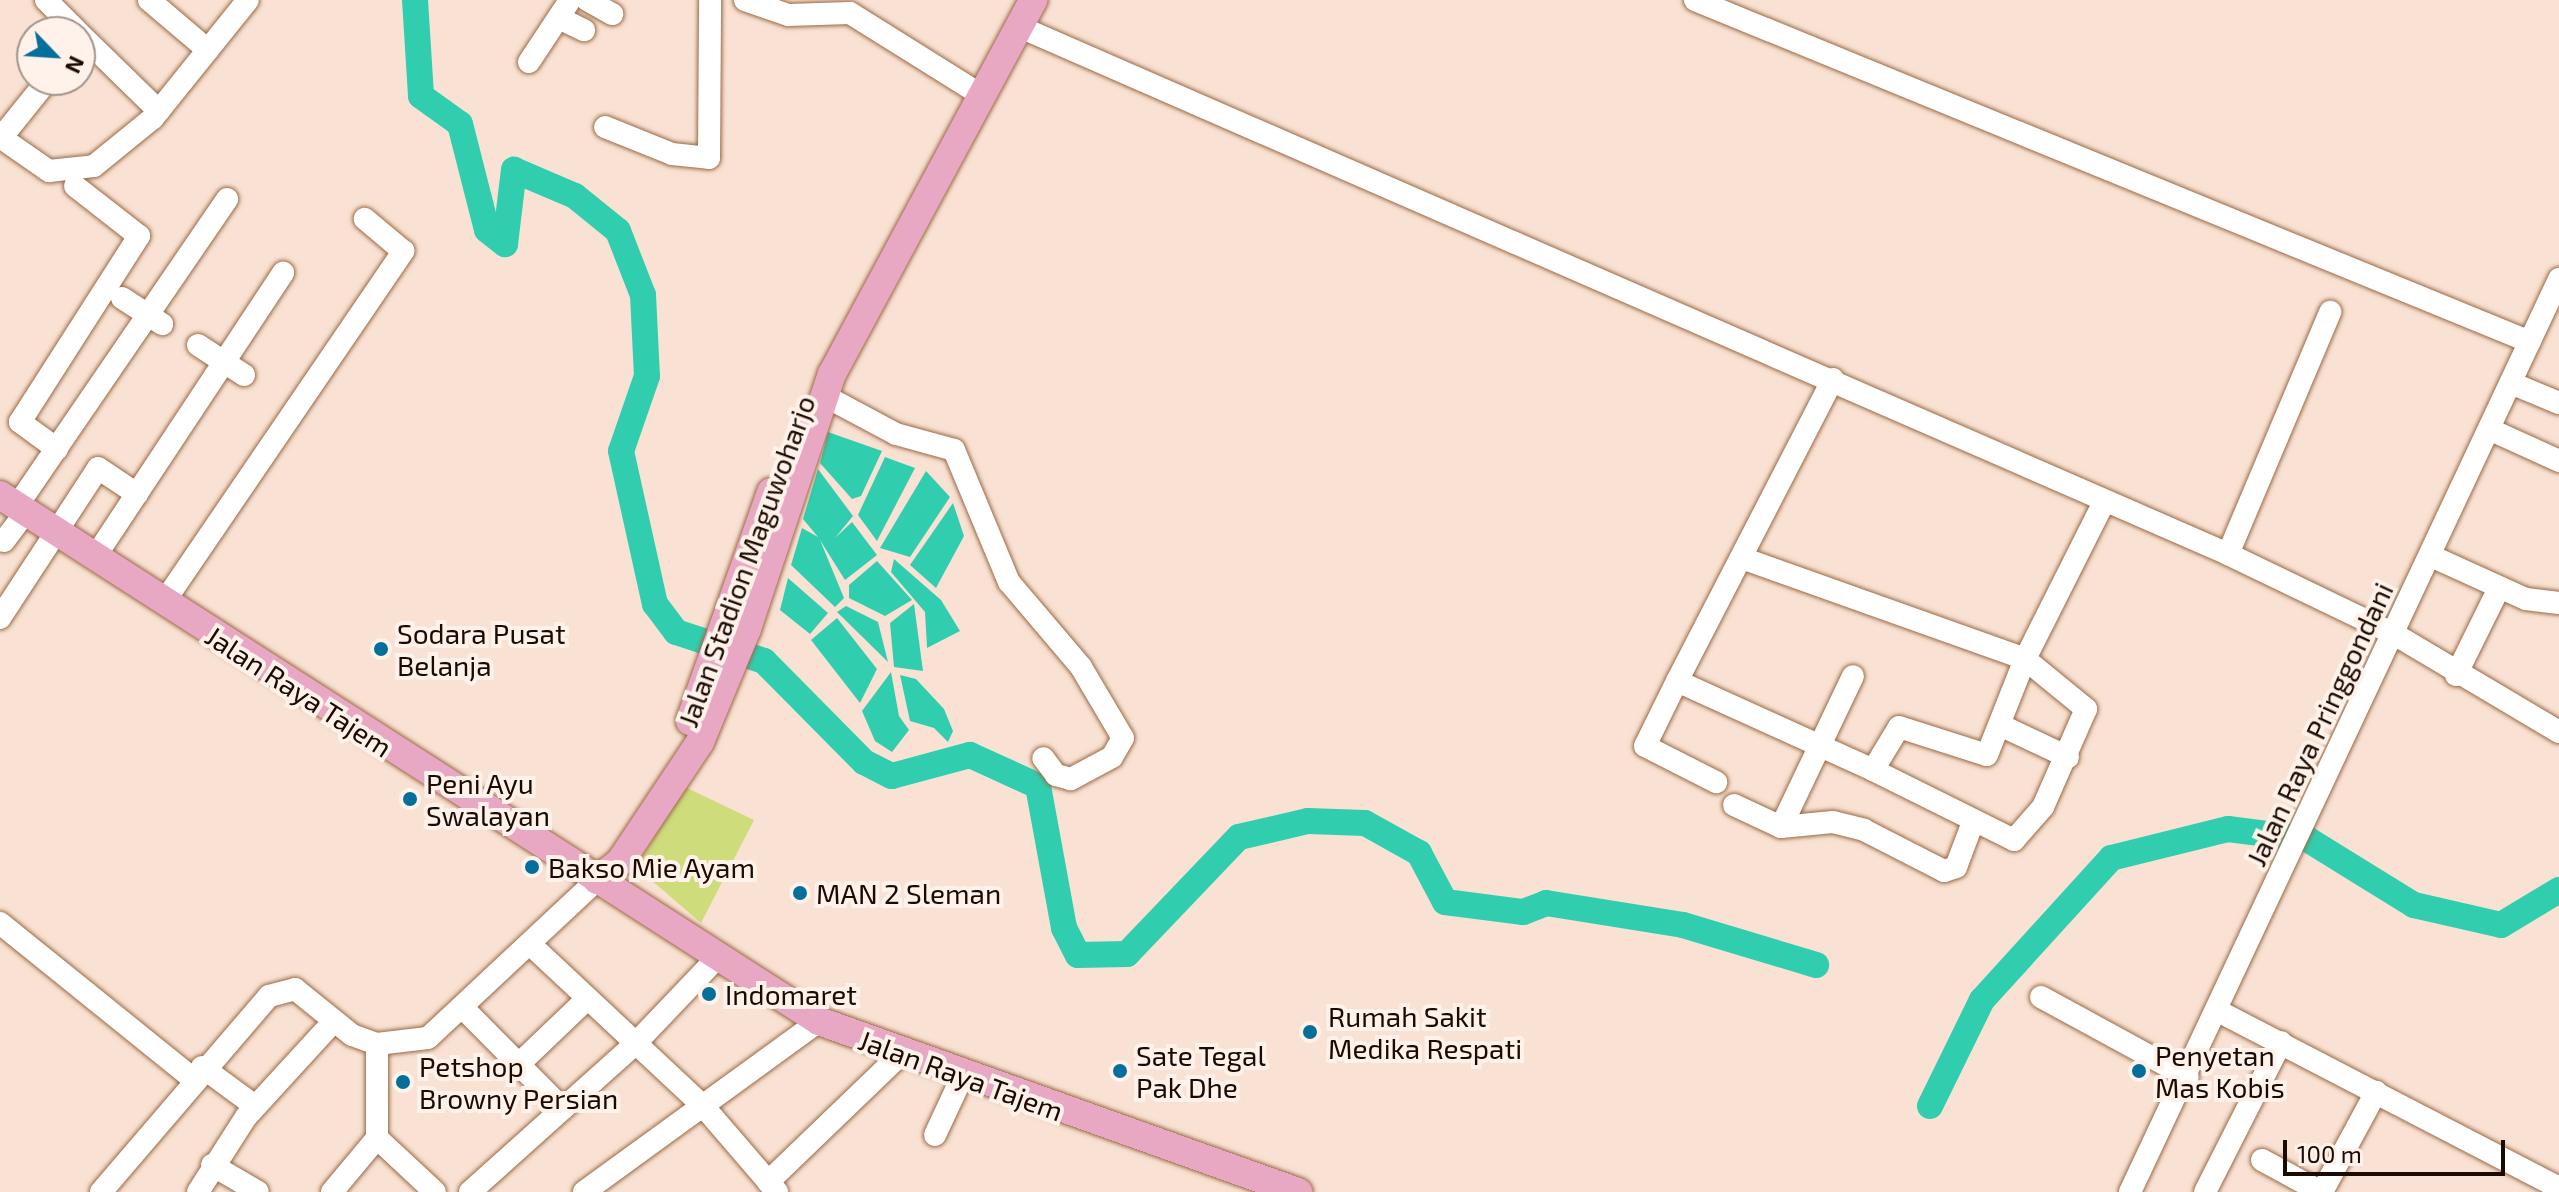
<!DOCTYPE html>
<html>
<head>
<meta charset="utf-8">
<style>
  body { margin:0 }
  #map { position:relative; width:2559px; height:1192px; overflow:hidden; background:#f9e2d3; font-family:"Exo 2",sans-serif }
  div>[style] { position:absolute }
  .green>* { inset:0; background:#cedc7c }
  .water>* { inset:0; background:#30ceaf }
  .river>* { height:26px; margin:-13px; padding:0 13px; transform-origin:13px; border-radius:13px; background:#30ceaf }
  .roads { filter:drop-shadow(0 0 2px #9b6945) drop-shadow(0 0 2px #9b6945) }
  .minor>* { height:22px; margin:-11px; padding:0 11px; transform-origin:11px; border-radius:11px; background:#fff }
  .major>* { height:28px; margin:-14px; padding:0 14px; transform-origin:14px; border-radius:14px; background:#e8a7c2 }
  .dots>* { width:22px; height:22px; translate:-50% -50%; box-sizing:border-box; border:4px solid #fef2ea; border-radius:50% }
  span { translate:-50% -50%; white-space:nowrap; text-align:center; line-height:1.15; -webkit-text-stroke:8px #fef2ea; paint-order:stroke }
  .street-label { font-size:28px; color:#1c0900 }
  .poi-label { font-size:28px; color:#1c0900 }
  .left { translate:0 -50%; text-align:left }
  .north { position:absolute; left:16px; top:16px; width:80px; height:80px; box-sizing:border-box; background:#fef2ea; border:2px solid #a4958c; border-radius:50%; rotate:115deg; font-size:22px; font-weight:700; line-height:32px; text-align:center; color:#1c0900 }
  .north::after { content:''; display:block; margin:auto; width:28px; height:36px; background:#056f9c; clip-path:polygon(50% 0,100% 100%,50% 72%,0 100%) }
  .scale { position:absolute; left:2283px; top:1140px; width:222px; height:36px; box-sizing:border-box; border:4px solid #1c0900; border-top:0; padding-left:10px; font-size:24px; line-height:28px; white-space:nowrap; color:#1c0900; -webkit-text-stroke:6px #fef2ea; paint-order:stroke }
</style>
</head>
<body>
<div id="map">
  <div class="green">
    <div style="clip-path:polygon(685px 787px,754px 820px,701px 923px,636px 867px)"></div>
  </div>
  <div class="water">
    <div style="clip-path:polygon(828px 432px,882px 451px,861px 496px,852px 499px,820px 463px)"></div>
    <div style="clip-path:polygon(885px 457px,915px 468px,877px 541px,858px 515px)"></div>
    <div style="clip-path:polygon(818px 469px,853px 516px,835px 538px,852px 522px,877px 555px,845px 580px,820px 540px,844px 598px,835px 607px,791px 565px,802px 528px,818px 537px,803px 519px)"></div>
    <div style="clip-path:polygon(926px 471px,950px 497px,910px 557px,880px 548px)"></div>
    <div style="clip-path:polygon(953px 503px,964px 536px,936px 588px,910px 565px)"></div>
    <div style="clip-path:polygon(894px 559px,941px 600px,960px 631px,927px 648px,925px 612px,891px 572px)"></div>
    <div style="clip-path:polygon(877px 561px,912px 600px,885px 616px,849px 598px,849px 585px)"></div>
    <div style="clip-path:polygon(788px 578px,828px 613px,810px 634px,780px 610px)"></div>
    <div style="clip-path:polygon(914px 604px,923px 671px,894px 667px,890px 623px)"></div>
    <div style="clip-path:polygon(846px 606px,878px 622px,888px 662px,837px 612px)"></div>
    <div style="clip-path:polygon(837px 618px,877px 669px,860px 703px,811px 640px)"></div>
    <div style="clip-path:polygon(891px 672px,899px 716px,909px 730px,892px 752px,875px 741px,862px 711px)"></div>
    <div style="clip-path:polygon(900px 675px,916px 679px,944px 709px,953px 731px,948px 742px,934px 728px,910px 721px)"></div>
  </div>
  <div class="river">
    <div style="left:415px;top:0;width:96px;rotate:86.4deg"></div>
    <div style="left:421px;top:96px;width:48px;rotate:35.7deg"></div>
    <div style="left:460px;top:124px;width:109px;rotate:75.7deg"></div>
    <div style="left:487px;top:230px;width:23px;rotate:38deg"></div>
    <div style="left:505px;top:244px;width:75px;rotate:-83.1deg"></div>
    <div style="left:514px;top:170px;width:66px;rotate:23.1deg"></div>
    <div style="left:575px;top:196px;width:55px;rotate:39.1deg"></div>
    <div style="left:618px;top:231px;width:69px;rotate:68.7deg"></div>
    <div style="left:643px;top:295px;width:81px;rotate:87.2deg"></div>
    <div style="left:647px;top:376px;width:79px;rotate:109.1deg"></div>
    <div style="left:621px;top:451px;width:157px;rotate:77.5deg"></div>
    <div style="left:655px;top:604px;width:35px;rotate:53deg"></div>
    <div style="left:676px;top:632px;width:93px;rotate:18.2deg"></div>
    <div style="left:764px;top:661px;width:142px;rotate:45.3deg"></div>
    <div style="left:864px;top:762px;width:31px;rotate:27deg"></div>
    <div style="left:892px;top:776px;width:81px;rotate:-15.1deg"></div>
    <div style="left:970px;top:755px;width:75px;rotate:24.5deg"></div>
    <div style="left:1038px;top:786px;width:144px;rotate:79.6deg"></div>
    <div style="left:1064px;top:928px;width:30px;rotate:63deg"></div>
    <div style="left:1078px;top:955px;width:49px;rotate:-1.2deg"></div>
    <div style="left:1127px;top:954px;width:162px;rotate:-46.3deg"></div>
    <div style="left:1239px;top:837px;width:71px;rotate:-13.1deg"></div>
    <div style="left:1308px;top:821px;width:57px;rotate:2deg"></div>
    <div style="left:1365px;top:823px;width:62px;rotate:29.1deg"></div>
    <div style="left:1419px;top:853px;width:55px;rotate:62deg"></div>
    <div style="left:1445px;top:902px;width:79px;rotate:7.3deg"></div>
    <div style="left:1523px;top:912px;width:25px;rotate:-21deg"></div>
    <div style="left:1546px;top:903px;width:139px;rotate:9.1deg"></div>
    <div style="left:1683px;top:925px;width:139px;rotate:16.7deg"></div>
    <div style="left:1930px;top:1106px;width:118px;rotate:-63.9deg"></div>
    <div style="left:1982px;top:1000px;width:192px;rotate:-47.7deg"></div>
    <div style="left:2111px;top:858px;width:121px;rotate:-13.9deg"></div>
    <div style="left:2228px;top:829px;width:80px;rotate:7.2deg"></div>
    <div style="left:2307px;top:839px;width:126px;rotate:31.7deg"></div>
    <div style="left:2414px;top:905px;width:89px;rotate:12.9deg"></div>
    <div style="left:2501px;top:925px;width:68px;rotate:-31.1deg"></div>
  </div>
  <div class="roads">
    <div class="minor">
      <div style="left:46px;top:0;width:45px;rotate:45deg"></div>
      <div style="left:149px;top:0;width:77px;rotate:40.3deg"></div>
      <div style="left:587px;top:0;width:29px;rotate:29deg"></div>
      <div style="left:745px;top:0;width:46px;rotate:19.2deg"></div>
      <div style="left:788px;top:15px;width:62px;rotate:-1.8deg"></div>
      <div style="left:850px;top:13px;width:155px;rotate:32deg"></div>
      <div style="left:1695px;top:0;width:902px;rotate:22.27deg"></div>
      <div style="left:559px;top:18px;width:28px;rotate:26deg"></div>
      <div style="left:1020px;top:27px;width:1318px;rotate:23.57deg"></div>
      <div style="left:2228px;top:554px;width:184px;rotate:25.7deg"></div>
      <div style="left:2394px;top:634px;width:192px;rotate:30.7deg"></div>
      <div style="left:80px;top:34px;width:110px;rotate:44.3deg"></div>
      <div style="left:529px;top:62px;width:74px;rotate:-56.5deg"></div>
      <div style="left:605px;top:127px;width:72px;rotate:21.9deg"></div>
      <div style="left:672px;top:154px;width:37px;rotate:6deg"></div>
      <div style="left:709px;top:158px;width:158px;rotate:-89.6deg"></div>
      <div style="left:0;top:137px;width:60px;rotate:34.8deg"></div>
      <div style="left:49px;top:171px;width:45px;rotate:-6.3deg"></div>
      <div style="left:94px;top:166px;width:76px;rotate:-39.1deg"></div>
      <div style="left:153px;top:118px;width:151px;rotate:-51.2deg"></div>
      <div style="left:1px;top:138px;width:72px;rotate:-51.2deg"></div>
      <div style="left:122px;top:298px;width:48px;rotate:33deg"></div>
      <div style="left:198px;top:345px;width:55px;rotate:33.1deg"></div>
      <div style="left:1833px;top:379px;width:340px;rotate:117.3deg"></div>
      <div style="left:1677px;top:681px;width:215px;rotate:24.4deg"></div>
      <div style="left:1873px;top:770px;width:50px;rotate:-58.8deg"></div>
      <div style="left:1899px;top:727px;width:92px;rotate:17.7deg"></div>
      <div style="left:1987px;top:755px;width:103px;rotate:-68.4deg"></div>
      <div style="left:2025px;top:659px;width:176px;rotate:-63.3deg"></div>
      <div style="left:2511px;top:383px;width:52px;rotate:22.6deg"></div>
      <div style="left:823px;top:395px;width:83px;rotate:28.1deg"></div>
      <div style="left:896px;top:434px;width:60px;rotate:15.4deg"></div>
      <div style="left:954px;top:450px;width:143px;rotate:67.4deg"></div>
      <div style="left:1009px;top:582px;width:111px;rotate:49.7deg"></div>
      <div style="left:1081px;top:667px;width:82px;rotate:59.4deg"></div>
      <div style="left:1123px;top:738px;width:22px;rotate:120deg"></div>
      <div style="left:1112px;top:757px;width:47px;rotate:151.8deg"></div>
      <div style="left:1071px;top:779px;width:16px;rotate:-165deg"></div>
      <div style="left:1056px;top:775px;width:21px;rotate:-127deg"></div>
      <div style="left:2491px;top:430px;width:75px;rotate:24.5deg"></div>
      <div style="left:57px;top:449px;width:46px;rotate:-143.9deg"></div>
      <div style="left:20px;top:422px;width:221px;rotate:-57.4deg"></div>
      <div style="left:139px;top:236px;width:81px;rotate:-142deg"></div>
      <div style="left:17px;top:506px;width:372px;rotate:-55.6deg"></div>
      <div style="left:4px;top:541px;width:36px;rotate:-53deg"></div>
      <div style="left:2228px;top:554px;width:263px;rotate:-67.1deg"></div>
      <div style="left:2431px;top:556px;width:104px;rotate:24.4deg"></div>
      <div style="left:2526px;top:599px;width:33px;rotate:7deg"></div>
      <div style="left:95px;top:557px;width:341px;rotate:-56.5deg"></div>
      <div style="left:1742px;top:558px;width:300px;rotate:19.6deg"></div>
      <div style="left:2025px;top:659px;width:79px;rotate:39.3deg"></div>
      <div style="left:2086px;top:709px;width:107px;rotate:113.7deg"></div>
      <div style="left:2043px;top:807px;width:44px;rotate:131.3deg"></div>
      <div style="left:2014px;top:840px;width:157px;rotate:-153.6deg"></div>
      <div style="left:164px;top:602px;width:425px;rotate:-55.7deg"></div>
      <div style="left:403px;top:251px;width:50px;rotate:-139.9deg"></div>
      <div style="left:0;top:618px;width:179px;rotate:-56.8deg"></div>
      <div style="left:98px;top:468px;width:47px;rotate:33.7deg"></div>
      <div style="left:2456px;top:675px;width:97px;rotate:-63.7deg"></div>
      <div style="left:1677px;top:681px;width:72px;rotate:116.2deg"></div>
      <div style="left:1645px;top:746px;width:80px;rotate:26.9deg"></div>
      <div style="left:2002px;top:726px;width:73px;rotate:25.2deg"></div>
      <div style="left:1734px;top:805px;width:52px;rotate:25.1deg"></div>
      <div style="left:1781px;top:827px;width:52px;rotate:-5.5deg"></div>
      <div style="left:1833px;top:822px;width:32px;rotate:14deg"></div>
      <div style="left:1864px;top:830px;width:90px;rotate:27.1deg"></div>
      <div style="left:1944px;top:871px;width:13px;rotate:-18deg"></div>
      <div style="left:1956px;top:867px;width:48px;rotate:-69.3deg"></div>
      <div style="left:1781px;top:827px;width:167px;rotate:-64.5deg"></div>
      <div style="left:0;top:923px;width:248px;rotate:38.9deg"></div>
      <div style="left:532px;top:946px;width:236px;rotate:43.1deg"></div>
      <div style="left:704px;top:1107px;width:112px;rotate:49.3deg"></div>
      <div style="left:2041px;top:997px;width:167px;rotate:28.6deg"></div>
      <div style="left:465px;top:1010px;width:139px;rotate:45.3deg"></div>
      <div style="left:2218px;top:1011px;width:384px;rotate:27.4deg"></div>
      <div style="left:377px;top:1044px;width:94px;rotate:90deg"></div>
      <div style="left:377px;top:1138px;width:79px;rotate:43deg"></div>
      <div style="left:519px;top:1064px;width:94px;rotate:-43.7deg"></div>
      <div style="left:202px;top:1067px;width:66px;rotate:36.3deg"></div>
      <div style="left:935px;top:1135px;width:64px;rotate:-65deg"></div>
      <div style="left:2262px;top:1160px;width:67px;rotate:28.5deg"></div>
      <div style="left:212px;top:1165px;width:53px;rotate:30.4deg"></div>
      <div style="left:768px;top:1182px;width:185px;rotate:-43.9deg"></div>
      <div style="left:101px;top:1192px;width:258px;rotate:-49.4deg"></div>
      <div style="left:269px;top:996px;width:27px;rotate:-15deg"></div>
      <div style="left:295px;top:989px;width:73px;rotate:38.9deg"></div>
      <div style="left:352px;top:1035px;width:27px;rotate:20deg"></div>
      <div style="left:377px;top:1044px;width:51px;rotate:-6.7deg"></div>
      <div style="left:428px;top:1038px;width:231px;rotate:-43.1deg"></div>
      <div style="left:198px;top:1192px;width:89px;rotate:-57.4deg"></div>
      <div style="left:246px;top:1117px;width:130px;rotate:-47.5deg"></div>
      <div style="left:332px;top:1192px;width:70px;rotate:-50.2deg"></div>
      <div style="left:470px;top:1192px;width:223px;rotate:-41.9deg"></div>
      <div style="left:636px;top:1043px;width:117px;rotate:-46.4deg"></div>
      <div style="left:584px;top:1192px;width:291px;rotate:-36deg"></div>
      <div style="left:2130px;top:1192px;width:1009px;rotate:-64.83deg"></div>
      <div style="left:2205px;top:1192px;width:168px;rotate:-63.1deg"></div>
      <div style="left:2322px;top:1192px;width:114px;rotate:-61.6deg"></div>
    </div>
    <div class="major">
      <div style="left:0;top:495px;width:973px;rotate:32.71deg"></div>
      <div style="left:819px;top:1021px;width:509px;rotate:19.65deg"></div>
      <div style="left:690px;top:721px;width:243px;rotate:-70.5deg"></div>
      <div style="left:597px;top:880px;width:29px;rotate:-38deg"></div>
      <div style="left:620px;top:862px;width:144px;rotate:-56.3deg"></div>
      <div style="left:700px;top:742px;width:122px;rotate:-67.4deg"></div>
      <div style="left:747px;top:629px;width:269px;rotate:-71.6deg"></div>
      <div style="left:832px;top:374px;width:425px;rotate:-61.7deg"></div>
    </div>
  </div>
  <div class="dots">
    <div style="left:381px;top:649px;background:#056f9c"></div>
    <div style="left:410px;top:799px;background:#056f9c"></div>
    <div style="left:532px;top:867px;background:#056f9c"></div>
    <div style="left:800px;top:893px;background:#056f9c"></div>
    <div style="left:709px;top:994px;background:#056f9c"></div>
    <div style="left:1310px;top:1032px;background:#056f9c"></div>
    <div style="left:1120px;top:1071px;background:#056f9c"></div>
    <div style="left:2139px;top:1071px;background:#056f9c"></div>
    <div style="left:403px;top:1082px;background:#056f9c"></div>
  </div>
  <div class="street-label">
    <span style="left:746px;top:561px;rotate:-70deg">Jalan Stadion Maguwoharjo</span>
    <span style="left:299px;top:691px;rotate:33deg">Jalan Raya Tajem</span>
    <span style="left:2319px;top:724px;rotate:-65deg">Jalan Raya Pringgondani</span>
    <span style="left:961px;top:1075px;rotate:20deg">Jalan Raya Tajem</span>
  </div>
  <div class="poi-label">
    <span class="left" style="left:397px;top:649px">Sodara Pusat<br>Belanja</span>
    <span class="left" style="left:426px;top:799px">Peni Ayu<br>Swalayan</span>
    <span class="left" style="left:548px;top:867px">Bakso Mie Ayam</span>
    <span class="left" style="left:816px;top:893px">MAN 2 Sleman</span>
    <span class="left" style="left:725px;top:994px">Indomaret</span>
    <span class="left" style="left:1328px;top:1032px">Rumah Sakit<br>Medika Respati</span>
    <span class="left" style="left:1136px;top:1071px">Sate Tegal<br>Pak Dhe</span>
    <span class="left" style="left:2155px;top:1071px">Penyetan<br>Mas Kobis</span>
    <span class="left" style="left:419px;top:1082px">Petshop<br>Browny Persian</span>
  </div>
  <div class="north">N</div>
  <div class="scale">100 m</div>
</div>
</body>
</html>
